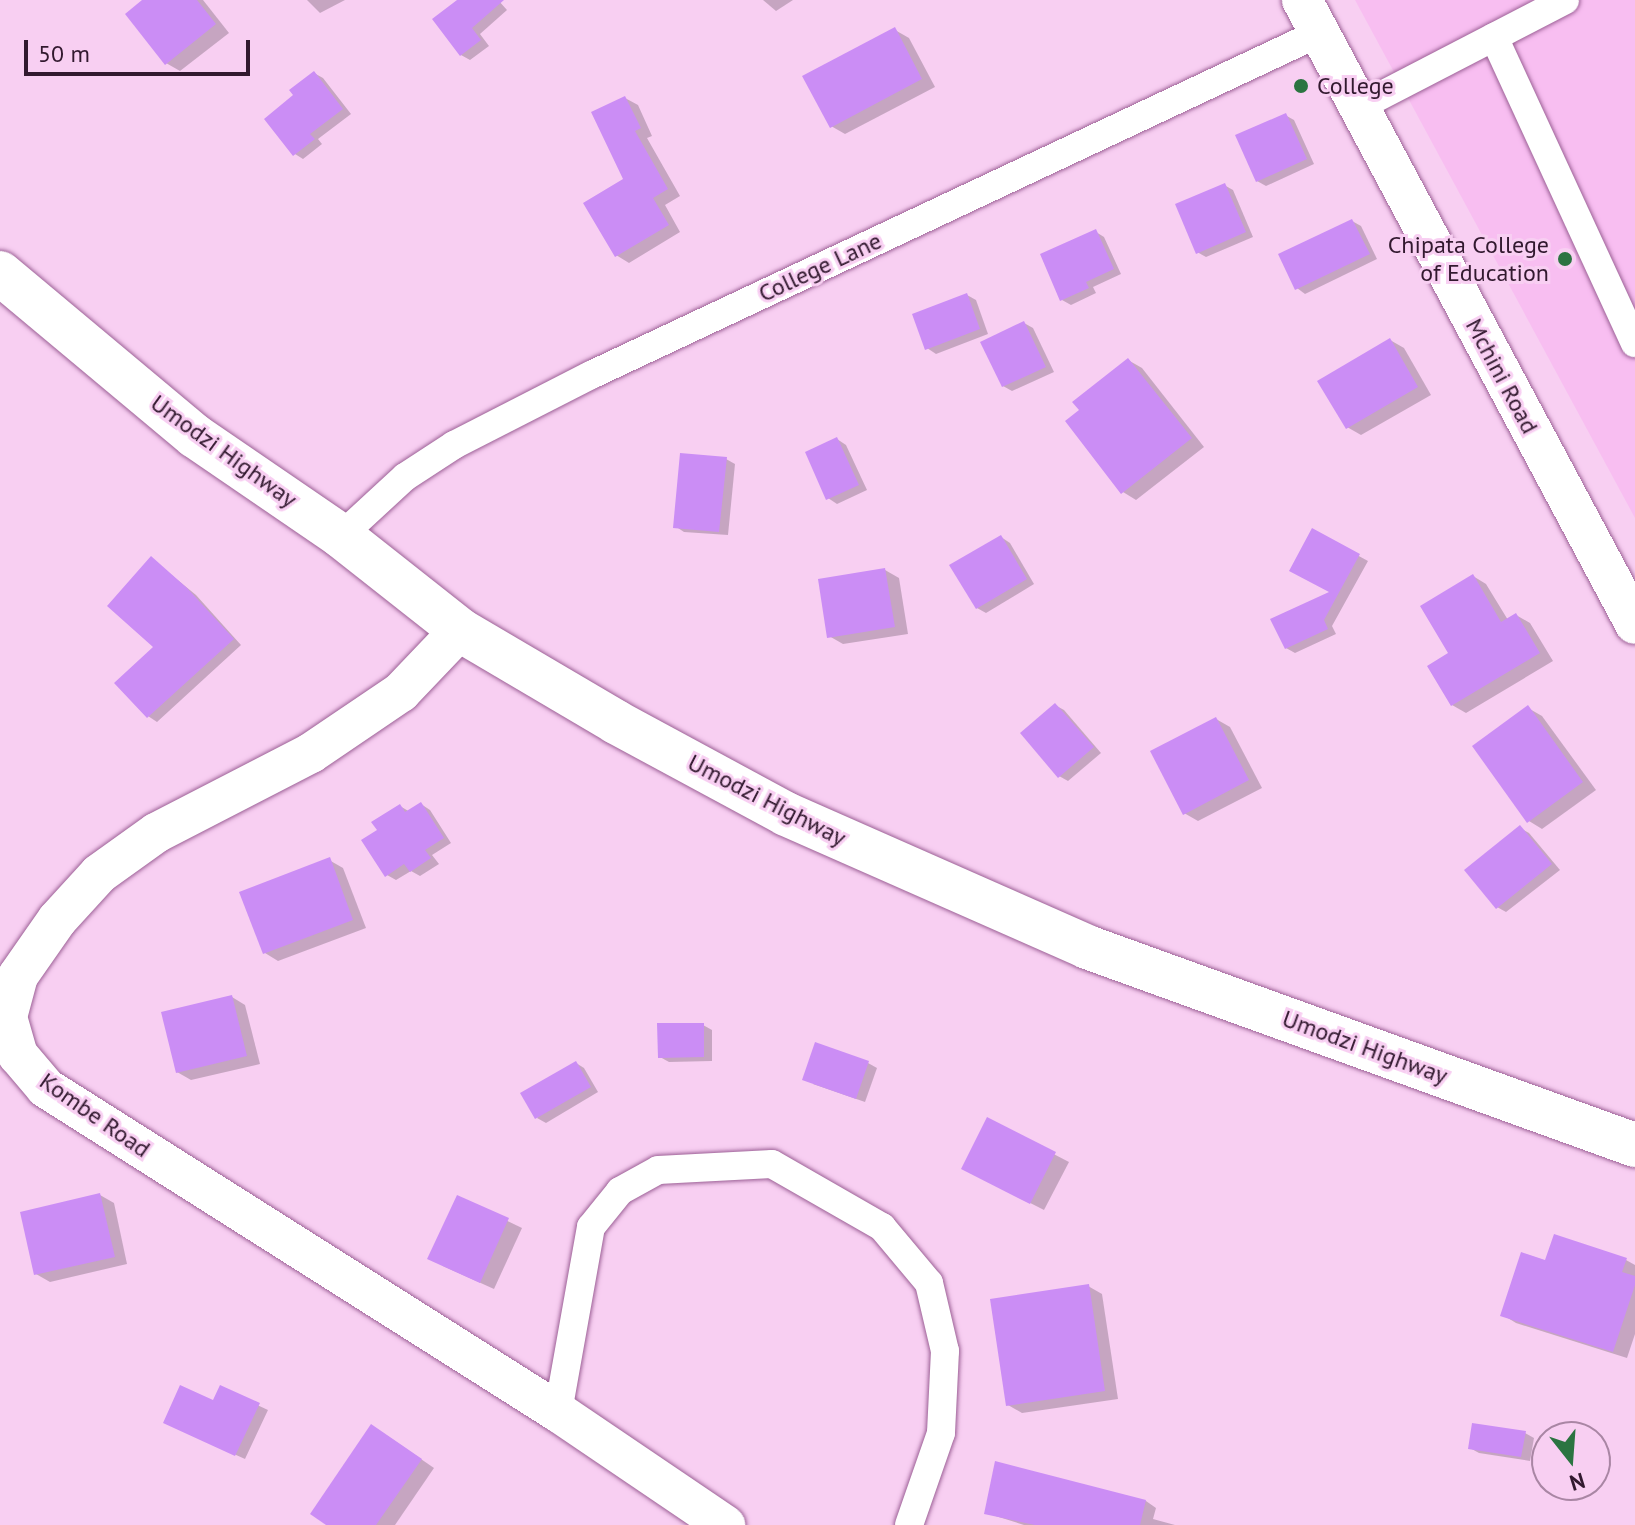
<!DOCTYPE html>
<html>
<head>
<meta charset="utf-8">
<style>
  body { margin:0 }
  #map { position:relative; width:1635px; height:1525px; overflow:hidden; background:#f8cff2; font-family:"PT Sans",sans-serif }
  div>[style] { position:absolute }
  .built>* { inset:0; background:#f8bef1 }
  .shadow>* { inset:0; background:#0003 }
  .building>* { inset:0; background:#cb8df5 }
  .roads { filter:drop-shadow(0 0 2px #9c6096) drop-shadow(0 0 2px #9c6096) }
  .street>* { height:28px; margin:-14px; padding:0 14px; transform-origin:14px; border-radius:14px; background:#fff }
  .secondary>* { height:40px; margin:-20px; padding:0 20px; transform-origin:20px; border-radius:20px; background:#fff }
  .highway>* { height:44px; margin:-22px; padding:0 22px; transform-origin:22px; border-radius:22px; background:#fff }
  .dots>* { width:22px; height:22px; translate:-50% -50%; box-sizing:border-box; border:4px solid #f8cff2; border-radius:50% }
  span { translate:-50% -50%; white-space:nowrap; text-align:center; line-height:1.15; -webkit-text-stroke:6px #f8cff2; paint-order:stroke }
  .poi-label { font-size:24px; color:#32192f }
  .left { translate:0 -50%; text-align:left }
  .right { translate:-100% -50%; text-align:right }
  .street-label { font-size:24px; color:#32192f }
  .north { position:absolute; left:1531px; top:1421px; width:80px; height:80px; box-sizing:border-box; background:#f8cff2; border:2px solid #a986a4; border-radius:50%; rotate:163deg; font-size:22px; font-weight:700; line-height:32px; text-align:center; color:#32192f }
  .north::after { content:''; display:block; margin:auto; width:28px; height:36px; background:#2b7441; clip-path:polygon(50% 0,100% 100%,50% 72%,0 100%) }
  .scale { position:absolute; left:24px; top:40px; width:226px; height:36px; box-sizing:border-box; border:4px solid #32192f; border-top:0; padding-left:10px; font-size:24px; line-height:28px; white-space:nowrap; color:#32192f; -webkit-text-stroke:6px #f8cff2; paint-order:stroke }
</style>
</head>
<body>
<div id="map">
  <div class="built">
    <div style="clip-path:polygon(1355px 0,1635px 0,1635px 518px)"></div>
  </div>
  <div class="shadow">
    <div style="clip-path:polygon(146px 0,203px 0,229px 33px,180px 71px,166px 63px)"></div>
    <div style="clip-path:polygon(307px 0,345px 0,320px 13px)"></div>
    <div style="clip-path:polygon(460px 0,498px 0,507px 10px,480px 34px,489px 46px,470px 60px,461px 55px)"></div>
    <div style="clip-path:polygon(763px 0,793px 0,776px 11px)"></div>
    <div style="clip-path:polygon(895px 30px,909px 38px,935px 87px,845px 134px,831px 126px)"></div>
    <div style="clip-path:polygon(314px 73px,323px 78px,351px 114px,318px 139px,322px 144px,303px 159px,295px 154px,296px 96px)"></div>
    <div style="clip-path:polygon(625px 98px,638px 105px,652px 136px,647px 138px,680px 196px,665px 205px,680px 232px,629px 263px,616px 255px,625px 180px)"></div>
    <div style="clip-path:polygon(1285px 115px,1294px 120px,1314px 164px,1266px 186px,1257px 181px)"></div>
    <div style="clip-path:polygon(1224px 185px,1233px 190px,1253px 237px,1206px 257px,1197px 252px)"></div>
    <div style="clip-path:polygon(1352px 221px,1361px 226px,1377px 259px,1305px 294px,1297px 288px)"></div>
    <div style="clip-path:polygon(1096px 232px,1104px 237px,1121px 274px,1093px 287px,1096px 293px,1071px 305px,1062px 300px)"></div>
    <div style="clip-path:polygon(967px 295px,976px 300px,988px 334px,936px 354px,927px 348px)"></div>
    <div style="clip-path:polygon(1024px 323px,1033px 328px,1054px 372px,1012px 391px,1003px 386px)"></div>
    <div style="clip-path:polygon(1390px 340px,1404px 348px,1431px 395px,1361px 435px,1347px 427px)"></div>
    <div style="clip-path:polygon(1128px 360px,1142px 368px,1204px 447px,1136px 500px,1123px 492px)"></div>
    <div style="clip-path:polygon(837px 439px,846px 445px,867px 490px,837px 504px,828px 498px)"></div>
    <div style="clip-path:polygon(726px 459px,735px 464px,728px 535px,684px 532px,675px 526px)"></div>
    <div style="clip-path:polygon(1313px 531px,1368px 561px,1332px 626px,1336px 634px,1295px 653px,1286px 648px,1333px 593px)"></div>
    <div style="clip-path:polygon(1001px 537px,1010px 543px,1034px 584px,986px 613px,977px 608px)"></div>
    <div style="clip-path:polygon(152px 559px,196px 595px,241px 645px,157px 722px,148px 716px,156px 646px)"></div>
    <div style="clip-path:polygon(885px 570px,899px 578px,908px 634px,843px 644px,829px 636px)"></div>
    <div style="clip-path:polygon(1473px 576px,1486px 584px,1508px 620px,1516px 615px,1530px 623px,1553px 661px,1466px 713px,1452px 705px,1451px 654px)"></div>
    <div style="clip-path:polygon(1055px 705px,1064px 710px,1101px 753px,1068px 781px,1059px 776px)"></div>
    <div style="clip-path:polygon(1528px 708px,1542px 716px,1596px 790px,1542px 829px,1529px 821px)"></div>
    <div style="clip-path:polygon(1216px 719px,1230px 727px,1262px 788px,1198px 821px,1184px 813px)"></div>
    <div style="clip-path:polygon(421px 804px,430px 810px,451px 843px,432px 855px,439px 864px,420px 876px,411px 871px,396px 880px,387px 875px,400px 806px,410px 812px)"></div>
    <div style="clip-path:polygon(1520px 828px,1529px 833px,1560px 870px,1506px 912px,1497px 907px)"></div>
    <div style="clip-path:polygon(329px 860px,343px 868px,366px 928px,278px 961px,265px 953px)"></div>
    <div style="clip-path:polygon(232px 997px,245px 1005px,260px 1064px,191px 1080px,177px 1072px)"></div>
    <div style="clip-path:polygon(703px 1025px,712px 1030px,712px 1061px,669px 1062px,660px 1057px)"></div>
    <div style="clip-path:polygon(576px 1063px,584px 1068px,598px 1092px,546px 1123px,537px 1118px)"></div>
    <div style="clip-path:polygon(868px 1063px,877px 1068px,865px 1102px,813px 1084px)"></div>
    <div style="clip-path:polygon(988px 1120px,1069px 1162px,1044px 1210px,977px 1176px)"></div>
    <div style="clip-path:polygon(100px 1195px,114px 1203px,127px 1264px,50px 1282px,36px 1274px)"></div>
    <div style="clip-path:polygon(458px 1197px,522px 1228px,494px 1289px,443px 1266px)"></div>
    <div style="clip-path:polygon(1626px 1260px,1635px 1265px,1635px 1334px,1627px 1358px,1516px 1323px,1503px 1315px,1546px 1262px)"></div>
    <div style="clip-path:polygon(1088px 1286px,1102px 1294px,1118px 1399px,1022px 1413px,1008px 1405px)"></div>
    <div style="clip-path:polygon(221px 1388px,268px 1410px,245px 1459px,174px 1427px,214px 1403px)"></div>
    <div style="clip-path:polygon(1525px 1433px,1534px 1438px,1530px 1461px,1479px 1453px,1470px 1448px)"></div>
    <div style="clip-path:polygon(386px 1435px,434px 1468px,395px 1525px,330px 1525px)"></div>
    <div style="clip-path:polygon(1146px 1501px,1156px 1508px,1153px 1519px,1175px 1525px,1024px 1525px,986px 1513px)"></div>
  </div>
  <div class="building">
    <div style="clip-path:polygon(142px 0,197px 0,216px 24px,165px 65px,125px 14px)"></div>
    <div style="clip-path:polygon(457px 0,504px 0,472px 28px,481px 40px,460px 56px,432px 19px)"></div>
    <div style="clip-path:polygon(895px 27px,922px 79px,830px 128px,802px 76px)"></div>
    <div style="clip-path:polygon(314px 71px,343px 109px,310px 134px,315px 139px,293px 156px,264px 119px,293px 95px,289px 90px)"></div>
    <div style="clip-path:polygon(625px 96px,641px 128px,635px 131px,668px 189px,653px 198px,669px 225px,615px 257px,583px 203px,623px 179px,591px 112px)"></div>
    <div style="clip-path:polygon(1286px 113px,1307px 159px,1256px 182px,1235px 135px)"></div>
    <div style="clip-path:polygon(1225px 183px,1246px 232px,1196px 254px,1175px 204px)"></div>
    <div style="clip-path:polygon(1352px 219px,1370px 254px,1295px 290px,1278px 254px)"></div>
    <div style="clip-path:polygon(1096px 229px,1114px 269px,1086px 282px,1089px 288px,1060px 301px,1040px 254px)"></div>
    <div style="clip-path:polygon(967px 293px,980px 329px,925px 350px,912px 314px)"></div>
    <div style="clip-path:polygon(1024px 321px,1046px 367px,1002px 387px,980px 342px)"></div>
    <div style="clip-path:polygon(1390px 338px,1418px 387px,1346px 429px,1317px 381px)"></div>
    <div style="clip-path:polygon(1128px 358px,1192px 438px,1121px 494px,1065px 421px,1079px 410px,1072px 402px)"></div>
    <div style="clip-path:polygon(837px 437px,859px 485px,826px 500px,805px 452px)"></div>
    <div style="clip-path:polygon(680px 453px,727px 457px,719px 532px,673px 528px)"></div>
    <div style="clip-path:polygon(1312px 528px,1360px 554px,1324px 620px,1328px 629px,1285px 649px,1270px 619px,1329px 592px,1289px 571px)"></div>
    <div style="clip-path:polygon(1001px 535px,1027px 579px,976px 609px,949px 565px)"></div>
    <div style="clip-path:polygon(151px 556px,187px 588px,234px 639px,147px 718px,114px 683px,153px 647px,107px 606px)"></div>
    <div style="clip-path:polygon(885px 568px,895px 627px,827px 638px,818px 579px)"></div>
    <div style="clip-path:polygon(1473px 574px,1501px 622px,1516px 613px,1540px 653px,1451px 706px,1427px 666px,1448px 653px,1420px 606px)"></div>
    <div style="clip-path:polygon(1055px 703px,1094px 747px,1058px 778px,1020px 733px)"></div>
    <div style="clip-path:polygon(1528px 705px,1583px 782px,1527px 823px,1472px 746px)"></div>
    <div style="clip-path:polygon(1216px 717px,1249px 780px,1183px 815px,1150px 751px)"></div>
    <div style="clip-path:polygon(421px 802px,444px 838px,425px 850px,431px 858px,410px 872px,404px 864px,385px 877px,361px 840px,377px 830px,371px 822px,400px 804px,405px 812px)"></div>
    <div style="clip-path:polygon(1520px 825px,1552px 864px,1496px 909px,1464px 870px)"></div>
    <div style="clip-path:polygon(330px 857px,353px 920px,263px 954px,239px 892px)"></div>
    <div style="clip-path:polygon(232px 995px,247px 1056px,176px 1073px,161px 1012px)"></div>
    <div style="clip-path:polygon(657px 1023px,704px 1023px,704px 1057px,658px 1058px)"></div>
    <div style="clip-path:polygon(815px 1042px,869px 1061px,856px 1099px,802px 1080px)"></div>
    <div style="clip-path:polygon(576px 1061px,591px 1087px,535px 1119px,520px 1093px)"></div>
    <div style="clip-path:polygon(987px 1117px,1056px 1152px,1030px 1204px,961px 1169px)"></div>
    <div style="clip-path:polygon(100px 1193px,115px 1257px,34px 1275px,20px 1212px)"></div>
    <div style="clip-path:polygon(457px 1195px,509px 1218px,480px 1283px,427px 1259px)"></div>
    <div style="clip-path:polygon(1554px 1234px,1627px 1258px,1622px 1272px,1635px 1276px,1635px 1285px,1613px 1352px,1500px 1316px,1521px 1252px,1545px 1260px)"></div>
    <div style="clip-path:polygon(1089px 1284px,1105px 1391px,1006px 1406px,990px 1299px)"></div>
    <div style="clip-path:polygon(180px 1385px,213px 1400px,220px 1385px,260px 1403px,235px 1456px,163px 1423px)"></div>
    <div style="clip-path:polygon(1472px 1423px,1526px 1431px,1521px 1457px,1468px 1449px)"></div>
    <div style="clip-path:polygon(371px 1424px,422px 1459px,376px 1525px,326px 1525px,310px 1514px)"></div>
    <div style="clip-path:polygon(995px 1461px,1146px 1500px,1140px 1525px,1035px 1525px,984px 1514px)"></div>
  </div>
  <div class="roads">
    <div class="street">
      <div style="left:1494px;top:37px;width:337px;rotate:65.3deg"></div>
      <div style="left:1359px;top:107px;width:232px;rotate:-27.4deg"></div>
      <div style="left:341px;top:536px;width:87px;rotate:-42.7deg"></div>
      <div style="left:405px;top:477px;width:59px;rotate:-33.1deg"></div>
      <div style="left:454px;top:445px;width:154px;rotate:-27.1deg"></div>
      <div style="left:591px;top:375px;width:804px;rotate:-25.16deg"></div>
      <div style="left:558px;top:1412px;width:188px;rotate:-79.9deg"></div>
      <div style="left:591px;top:1227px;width:46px;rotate:-51.1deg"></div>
      <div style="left:620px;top:1191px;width:43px;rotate:-28.9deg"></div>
      <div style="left:658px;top:1170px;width:114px;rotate:-3deg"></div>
      <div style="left:772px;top:1164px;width:127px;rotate:29.8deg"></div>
      <div style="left:882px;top:1227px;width:73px;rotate:50deg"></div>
      <div style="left:929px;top:1283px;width:70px;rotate:76.8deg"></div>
      <div style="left:945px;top:1351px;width:82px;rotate:92.8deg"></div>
      <div style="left:941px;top:1433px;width:97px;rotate:109.2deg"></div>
    </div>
    <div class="secondary">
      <div style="left:1302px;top:0;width:707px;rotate:61.91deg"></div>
      <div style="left:460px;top:630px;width:86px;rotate:133.6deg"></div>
      <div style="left:401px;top:692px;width:109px;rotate:145.9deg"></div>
      <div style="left:311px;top:753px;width:174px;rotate:152.7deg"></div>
      <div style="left:156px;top:833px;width:70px;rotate:144.3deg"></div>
      <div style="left:99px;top:874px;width:62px;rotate:132.4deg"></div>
      <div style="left:57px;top:920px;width:68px;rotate:124.9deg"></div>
      <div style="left:18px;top:976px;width:42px;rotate:105deg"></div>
      <div style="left:7px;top:1017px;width:40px;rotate:74deg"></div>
      <div style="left:18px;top:1055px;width:43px;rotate:49.7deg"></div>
      <div style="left:46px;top:1088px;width:606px;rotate:32.33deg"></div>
      <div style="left:558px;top:1412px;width:202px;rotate:34.1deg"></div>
    </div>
    <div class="highway">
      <div style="left:0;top:273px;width:254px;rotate:39.9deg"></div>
      <div style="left:195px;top:436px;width:177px;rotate:34.4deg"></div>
      <div style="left:341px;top:536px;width:152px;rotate:38.3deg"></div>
      <div style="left:460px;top:630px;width:181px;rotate:30.5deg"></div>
      <div style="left:616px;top:722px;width:193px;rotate:28.4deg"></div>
      <div style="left:786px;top:814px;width:329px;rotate:23.8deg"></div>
      <div style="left:1087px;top:947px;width:583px;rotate:19.87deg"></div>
    </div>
  </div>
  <div class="dots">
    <div style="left:1301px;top:86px;background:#2b7441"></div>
    <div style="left:1565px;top:259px;background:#2b7441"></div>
  </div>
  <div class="poi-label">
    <span class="left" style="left:1317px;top:86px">College</span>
    <span class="right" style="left:1549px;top:259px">Chipata College<br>of Education</span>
  </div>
  <div class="street-label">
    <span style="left:820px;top:267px;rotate:-25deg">College Lane</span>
    <span style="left:1502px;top:376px;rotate:62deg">Mchini Road</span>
    <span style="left:224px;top:451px;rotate:36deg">Umodzi Highway</span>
    <span style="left:767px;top:800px;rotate:27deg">Umodzi Highway</span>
    <span style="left:1365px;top:1047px;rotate:20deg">Umodzi Highway</span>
    <span style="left:95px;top:1115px;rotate:35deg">Kombe Road</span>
  </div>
  <div class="north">N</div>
  <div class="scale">50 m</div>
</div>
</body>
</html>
